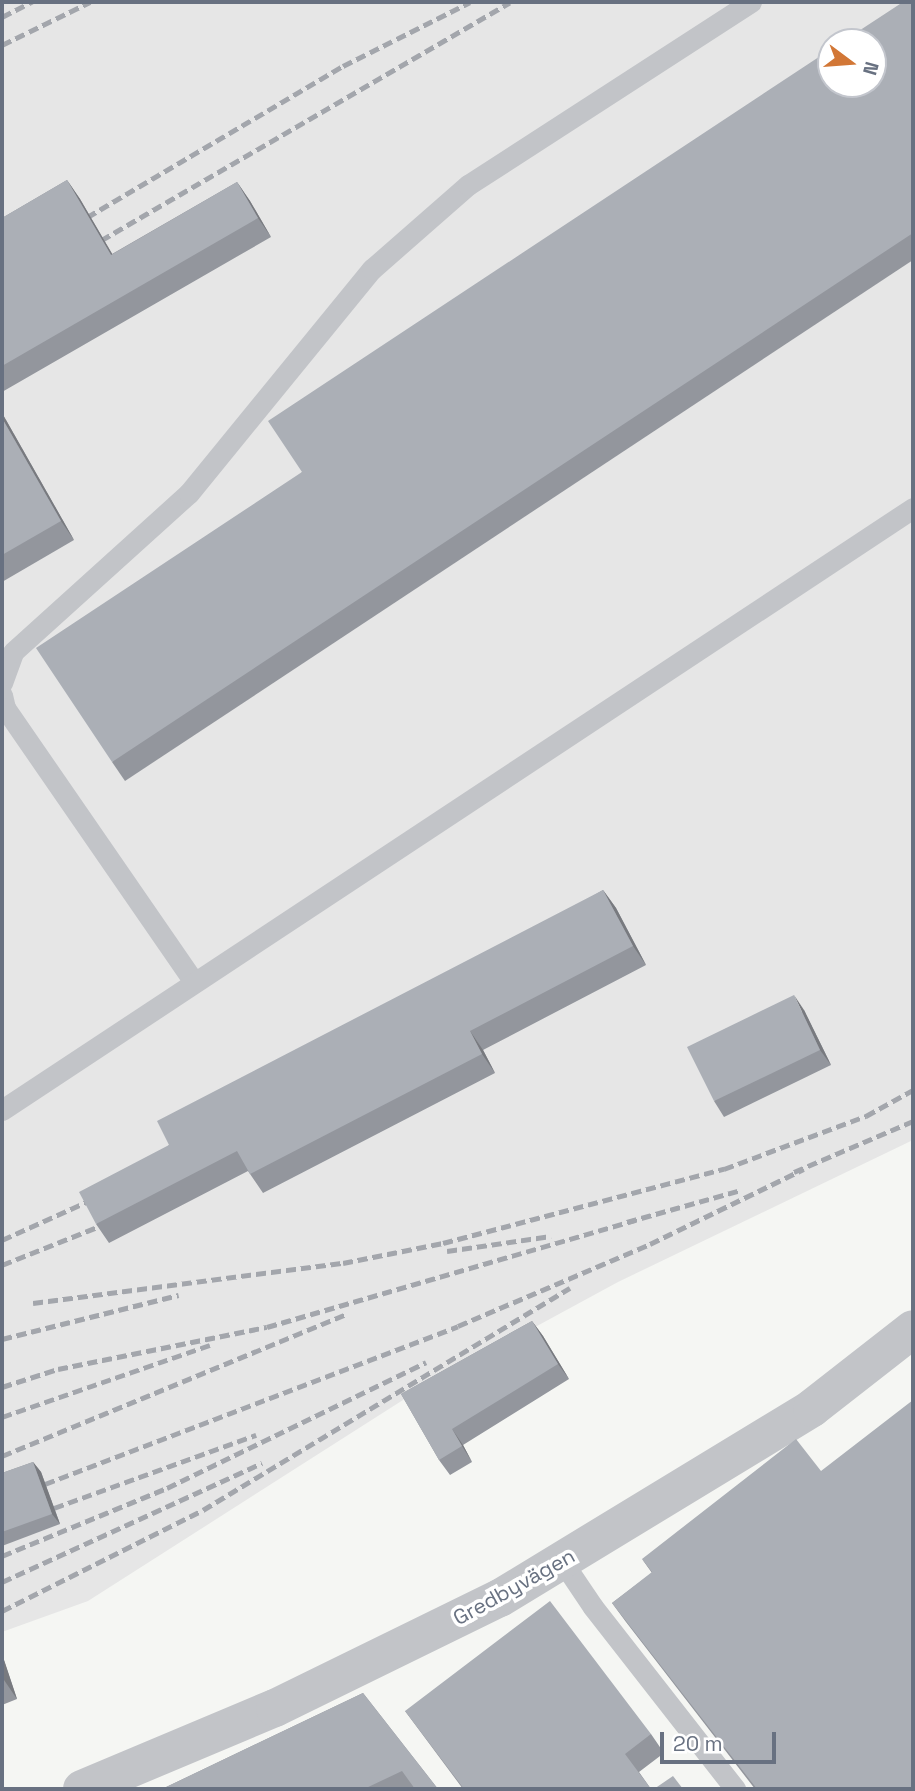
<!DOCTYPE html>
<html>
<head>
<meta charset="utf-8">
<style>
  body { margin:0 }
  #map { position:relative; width:915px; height:1791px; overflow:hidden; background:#f5f6f3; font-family:"Space Grotesk",sans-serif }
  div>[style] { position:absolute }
  .built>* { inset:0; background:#e6e6e6 }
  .lane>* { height:21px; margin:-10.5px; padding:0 10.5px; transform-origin:10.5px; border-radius:10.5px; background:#c2c4c8 }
  .street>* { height:38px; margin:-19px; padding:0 19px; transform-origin:19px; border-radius:19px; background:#c2c4c8 }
  .rail>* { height:5px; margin-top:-2.5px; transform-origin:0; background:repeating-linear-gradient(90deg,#a3a6ac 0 10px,transparent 0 15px) }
  .wall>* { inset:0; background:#93969d }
  .shaded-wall>* { inset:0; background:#787a7f }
  .building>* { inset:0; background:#abafb6 }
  span { translate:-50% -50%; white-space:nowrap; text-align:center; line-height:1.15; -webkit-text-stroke:7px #fff; paint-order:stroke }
  .street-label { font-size:21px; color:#687181 }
  .frame { position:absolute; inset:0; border:4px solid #687181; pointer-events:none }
  .north { position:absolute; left:817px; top:28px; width:70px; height:70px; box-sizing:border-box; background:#fff; border:2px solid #c3c6cd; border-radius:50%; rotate:106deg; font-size:19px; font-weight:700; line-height:28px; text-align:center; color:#687181 }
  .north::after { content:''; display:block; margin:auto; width:24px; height:32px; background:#d27736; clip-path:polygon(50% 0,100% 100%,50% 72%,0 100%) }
  .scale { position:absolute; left:660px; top:1732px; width:116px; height:32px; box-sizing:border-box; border:4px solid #687181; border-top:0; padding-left:9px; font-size:21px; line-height:24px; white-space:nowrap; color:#687181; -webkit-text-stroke:5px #fff; paint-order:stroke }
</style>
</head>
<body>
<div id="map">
  <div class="built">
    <div style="clip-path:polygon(evenodd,2px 2px,913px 2px,913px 1140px,618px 1282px,414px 1393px,88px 1601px,2px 1632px,2px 2px,831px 42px,873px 42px,873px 84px,831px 84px,831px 42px)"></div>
  </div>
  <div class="lane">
    <div style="left:2px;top:683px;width:33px;rotate:-70deg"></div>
    <div style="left:13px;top:652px;width:237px;rotate:-42.1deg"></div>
    <div style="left:189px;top:493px;width:289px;rotate:-50.8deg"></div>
    <div style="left:372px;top:269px;width:128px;rotate:-41.2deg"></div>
    <div style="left:468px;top:185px;width:337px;rotate:-32.9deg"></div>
    <div style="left:2px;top:695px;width:13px;rotate:77deg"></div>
    <div style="left:5px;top:708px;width:333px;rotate:55.4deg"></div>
    <div style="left:2px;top:1110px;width:1092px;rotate:-33.46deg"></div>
    <div style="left:562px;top:1561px;width:55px;rotate:56deg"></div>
    <div style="left:593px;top:1607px;width:231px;rotate:52deg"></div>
  </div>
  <div class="street">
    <div style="left:82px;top:1789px;width:209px;rotate:-22.8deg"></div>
    <div style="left:275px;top:1708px;width:250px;rotate:-26.1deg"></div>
    <div style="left:500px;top:1598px;width:365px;rotate:-31.3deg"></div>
    <div style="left:812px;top:1408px;width:128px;rotate:-38deg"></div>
  </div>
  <div class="rail">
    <div style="left:2px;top:17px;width:34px;rotate:-27deg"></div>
    <div style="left:2px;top:45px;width:98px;rotate:-26deg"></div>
    <div style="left:74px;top:225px;width:312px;rotate:-30.6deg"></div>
    <div style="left:343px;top:66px;width:142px;rotate:-26.7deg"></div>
    <div style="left:88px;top:248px;width:488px;rotate:-30.2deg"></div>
    <div style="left:794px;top:1172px;width:129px;rotate:-23.2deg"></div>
    <div style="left:627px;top:1222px;width:118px;rotate:-15.7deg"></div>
    <div style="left:2px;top:1240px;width:112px;rotate:-24.3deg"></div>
    <div style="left:447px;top:1251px;width:105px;rotate:-8.2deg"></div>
    <div style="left:2px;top:1265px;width:105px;rotate:-21.7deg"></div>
    <div style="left:33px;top:1303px;width:313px;rotate:-7.4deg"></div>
    <div style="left:343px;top:1263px;width:102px;rotate:-11.3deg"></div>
    <div style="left:443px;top:1243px;width:291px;rotate:-14.8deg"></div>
    <div style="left:724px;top:1169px;width:152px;rotate:-20.5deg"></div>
    <div style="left:866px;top:1116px;width:54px;rotate:-29deg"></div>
    <div style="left:2px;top:1339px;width:182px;rotate:-14deg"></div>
    <div style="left:2px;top:1387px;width:59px;rotate:-17.8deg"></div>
    <div style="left:58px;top:1369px;width:213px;rotate:-11.4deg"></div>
    <div style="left:267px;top:1327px;width:384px;rotate:-16.2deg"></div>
    <div style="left:2px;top:1417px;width:220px;rotate:-19.1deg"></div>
    <div style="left:2px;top:1456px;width:372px;rotate:-22.4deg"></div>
    <div style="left:45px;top:1484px;width:442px;rotate:-20.9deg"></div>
    <div style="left:458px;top:1326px;width:209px;rotate:-23.1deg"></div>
    <div style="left:650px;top:1244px;width:171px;rotate:-26deg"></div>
    <div style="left:54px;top:1508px;width:215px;rotate:-19.9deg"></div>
    <div style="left:2px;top:1556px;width:178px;rotate:-22.4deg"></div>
    <div style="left:167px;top:1488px;width:288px;rotate:-25.9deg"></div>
    <div style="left:2px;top:1582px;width:286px;rotate:-24.6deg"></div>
    <div style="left:2px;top:1611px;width:225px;rotate:-26.7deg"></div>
    <div style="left:203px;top:1510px;width:429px;rotate:-31.2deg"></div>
  </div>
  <div class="wall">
    <div style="clip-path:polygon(913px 2px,913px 260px,125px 781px,112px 762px,302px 472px)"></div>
    <div style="clip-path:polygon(67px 180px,80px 199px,112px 254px,237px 182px,250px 201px,271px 237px,2px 392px,2px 218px)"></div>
    <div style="clip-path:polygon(2px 413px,74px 540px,2px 582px)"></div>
    <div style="clip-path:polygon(603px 890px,616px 908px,646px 965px,483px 1050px,495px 1073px,263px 1193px,248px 1171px,109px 1243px,96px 1224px,169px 1145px)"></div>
    <div style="clip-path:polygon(804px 1010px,831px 1065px,724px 1117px,714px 1101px)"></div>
    <div style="clip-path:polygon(532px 1321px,543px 1336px,569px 1379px,463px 1445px,472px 1462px,450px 1475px,439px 1460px,401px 1394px)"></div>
    <div style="clip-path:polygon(33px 1462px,41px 1472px,60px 1524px,2px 1546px,2px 1473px)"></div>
    <div style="clip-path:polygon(642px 1559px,913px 1789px,755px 1789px,626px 1622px,612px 1603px,652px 1573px)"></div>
    <div style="clip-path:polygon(2px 1654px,17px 1699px,2px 1705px)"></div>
    <div style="clip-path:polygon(363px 1693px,438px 1789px,162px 1789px)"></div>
    <div style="clip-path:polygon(405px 1711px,651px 1734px,664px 1753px,639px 1772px,651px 1789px,463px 1789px)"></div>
  </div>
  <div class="shaded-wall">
    <div style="clip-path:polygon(67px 180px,80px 199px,124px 274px,111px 255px)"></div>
    <div style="clip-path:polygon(237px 182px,250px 201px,271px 237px,258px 218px)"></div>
    <div style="clip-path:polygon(2px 413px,74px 540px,61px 521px,2px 418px)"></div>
    <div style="clip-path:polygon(603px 890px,616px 908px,646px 965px,633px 946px)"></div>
    <div style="clip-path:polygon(794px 995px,804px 1010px,831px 1065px,820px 1050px)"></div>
    <div style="clip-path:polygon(470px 1031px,483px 1050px,495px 1073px,482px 1054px)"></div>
    <div style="clip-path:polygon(532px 1321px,543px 1336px,569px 1379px,558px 1364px)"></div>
    <div style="clip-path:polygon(452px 1429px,463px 1445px,472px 1462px,462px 1446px)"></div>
    <div style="clip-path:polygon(33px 1462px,41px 1472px,60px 1524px,52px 1514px)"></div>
    <div style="clip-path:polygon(2px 1654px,17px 1699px,4px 1680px,2px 1674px)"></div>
  </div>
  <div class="building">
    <div style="clip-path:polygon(903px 2px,913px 2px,913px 233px,112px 762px,36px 648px,302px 472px,268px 421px,831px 49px,831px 84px,873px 84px,873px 42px,842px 42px)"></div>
    <div style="clip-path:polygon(67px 180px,111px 255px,237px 182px,258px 218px,2px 366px,2px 218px)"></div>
    <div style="clip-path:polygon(2px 418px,61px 521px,2px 555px)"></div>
    <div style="clip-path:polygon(603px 890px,633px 946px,470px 1031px,482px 1054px,250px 1174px,237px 1151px,96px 1224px,79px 1192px,169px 1145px,157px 1121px)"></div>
    <div style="clip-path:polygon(794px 995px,820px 1050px,714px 1101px,687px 1047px)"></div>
    <div style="clip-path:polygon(532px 1321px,558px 1364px,452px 1429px,462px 1446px,439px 1460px,401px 1394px)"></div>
    <div style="clip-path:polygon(913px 1400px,913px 1789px,757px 1789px,612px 1603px,652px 1572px,642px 1559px,796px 1439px,821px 1471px)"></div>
    <div style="clip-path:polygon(33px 1462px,52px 1514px,2px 1532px,2px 1473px)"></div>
    <div style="clip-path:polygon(550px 1601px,651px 1734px,625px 1754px,651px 1789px,464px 1789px,405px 1711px)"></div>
    <div style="clip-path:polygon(363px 1693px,438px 1789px,415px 1789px,402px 1771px,364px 1789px,162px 1789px)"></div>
    <div style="clip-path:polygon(673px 1776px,683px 1789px,654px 1789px)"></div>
  </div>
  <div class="street-label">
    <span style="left:514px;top:1587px;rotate:-29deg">Gredbyvägen</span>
  </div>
  <div class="frame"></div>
  <div class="north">N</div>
  <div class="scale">20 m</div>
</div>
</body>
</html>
